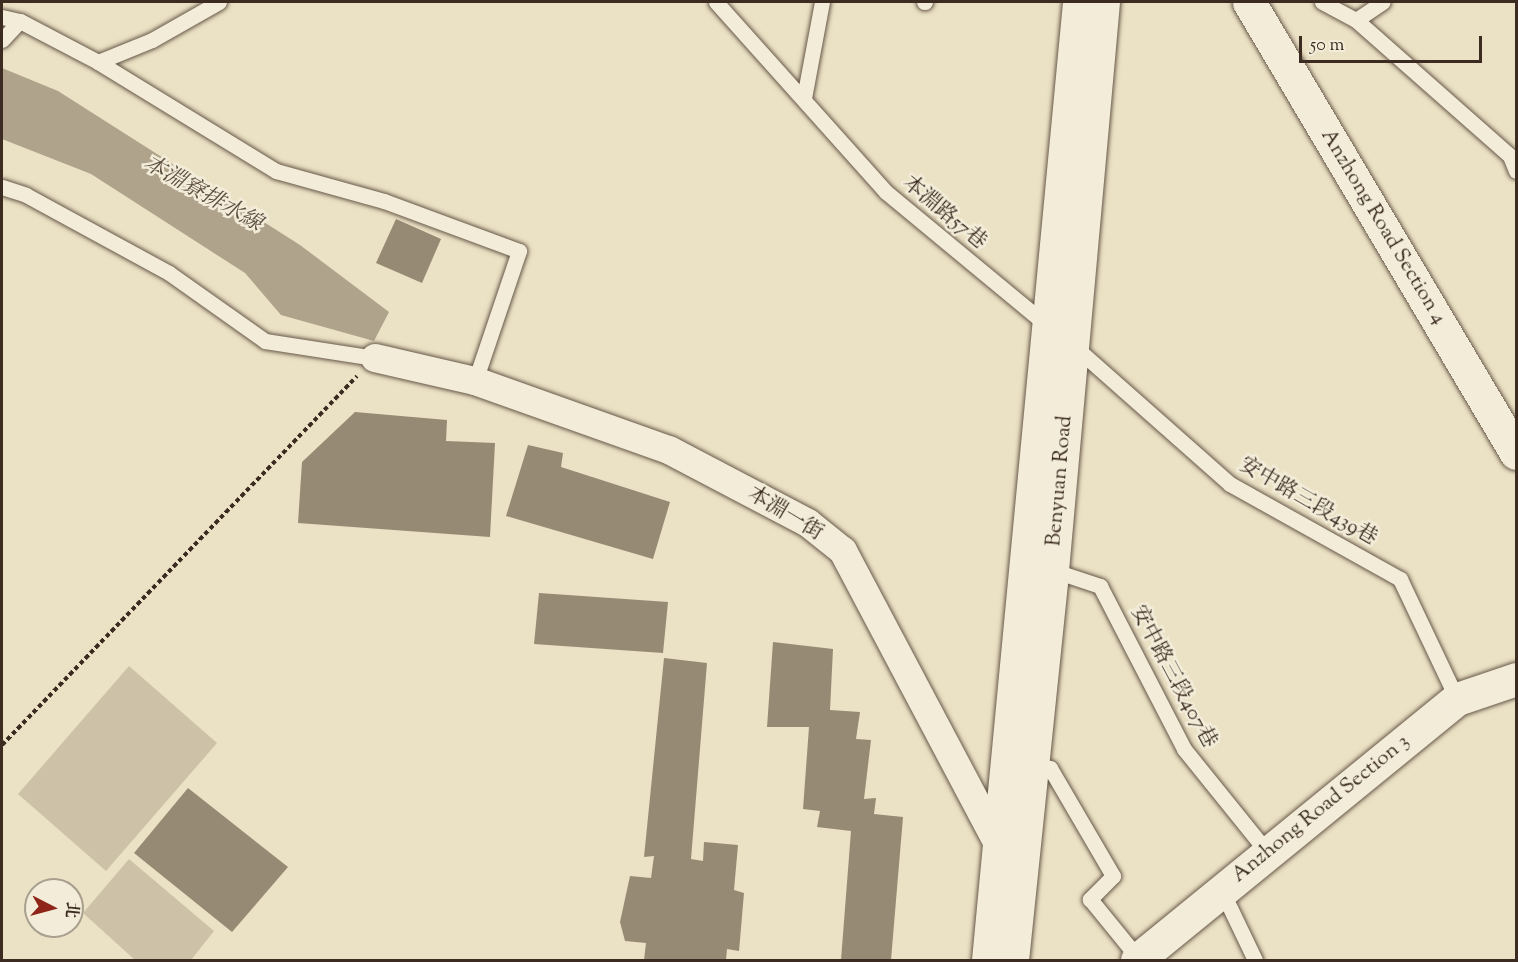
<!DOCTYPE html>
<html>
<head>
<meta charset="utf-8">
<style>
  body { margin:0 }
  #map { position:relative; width:1518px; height:962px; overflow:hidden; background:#ebe1c4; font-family:"Sorts Mill Goudy","Noto Serif TC",serif }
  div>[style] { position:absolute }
  .green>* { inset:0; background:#cdc2a8 }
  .water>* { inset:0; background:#afa38c }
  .building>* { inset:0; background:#978a75 }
  .path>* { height:4px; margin-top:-2px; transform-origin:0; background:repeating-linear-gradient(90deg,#3b2b20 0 4.5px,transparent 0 7.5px) }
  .roads { filter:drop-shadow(0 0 2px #675849) drop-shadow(0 0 2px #675849) }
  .service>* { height:15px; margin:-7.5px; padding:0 7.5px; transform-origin:7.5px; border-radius:7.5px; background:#f2ecd9 }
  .minor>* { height:28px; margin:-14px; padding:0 14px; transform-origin:14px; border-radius:14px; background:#f2ecd9 }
  .tertiary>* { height:33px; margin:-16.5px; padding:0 16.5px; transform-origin:16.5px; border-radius:16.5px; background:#f2ecd9 }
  span { translate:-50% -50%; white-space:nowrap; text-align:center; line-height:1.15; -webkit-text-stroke:5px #f2ecd9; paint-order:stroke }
  .street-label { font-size:21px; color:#3b2b20 }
  .water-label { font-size:22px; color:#5e4f40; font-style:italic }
  .frame { position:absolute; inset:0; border:3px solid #3b2b20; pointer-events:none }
  .north { position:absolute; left:24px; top:878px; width:60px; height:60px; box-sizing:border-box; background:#f2ecd9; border:2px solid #a99f8f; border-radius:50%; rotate:96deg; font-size:16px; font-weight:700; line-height:24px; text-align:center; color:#3b2b20 }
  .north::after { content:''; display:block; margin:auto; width:21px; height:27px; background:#8f2418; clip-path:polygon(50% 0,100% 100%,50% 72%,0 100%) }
  .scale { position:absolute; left:1299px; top:36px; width:183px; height:27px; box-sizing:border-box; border:3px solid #3b2b20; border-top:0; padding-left:8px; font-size:18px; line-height:21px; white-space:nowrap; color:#3b2b20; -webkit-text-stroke:4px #f2ecd9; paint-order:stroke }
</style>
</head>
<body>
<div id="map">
  <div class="green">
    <div style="clip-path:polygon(129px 666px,217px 743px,106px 871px,18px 794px)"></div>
    <div style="clip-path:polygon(129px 859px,214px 931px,191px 960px,135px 960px,83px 913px)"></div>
  </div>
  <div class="water">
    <div style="clip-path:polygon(2px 68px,58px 91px,300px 245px,389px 312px,374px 341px,281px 315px,245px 273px,91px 174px,2px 139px)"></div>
  </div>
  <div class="building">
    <div style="clip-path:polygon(396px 219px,441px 239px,422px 283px,376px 263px)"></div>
    <div style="clip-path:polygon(355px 412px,447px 420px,446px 441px,495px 443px,490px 537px,298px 523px,302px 462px)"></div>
    <div style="clip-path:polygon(528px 445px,563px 453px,561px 467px,670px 502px,653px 559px,506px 516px)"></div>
    <div style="clip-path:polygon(539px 593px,668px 602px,663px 653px,534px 644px)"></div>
    <div style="clip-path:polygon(773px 642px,833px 649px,830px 710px,860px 712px,856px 739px,871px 740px,864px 799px,876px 798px,874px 814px,903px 817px,891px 960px,841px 960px,851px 831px,817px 827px,820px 811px,803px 809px,809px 727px,767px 727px)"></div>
    <div style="clip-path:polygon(664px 658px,707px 663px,691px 859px,703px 861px,704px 842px,738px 845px,734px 890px,744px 893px,739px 951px,727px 949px,726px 960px,644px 960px,646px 943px,625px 941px,620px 922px,630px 876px,651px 878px,654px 856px,644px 857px)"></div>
    <div style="clip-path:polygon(188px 788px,288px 867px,232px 932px,134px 853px)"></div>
  </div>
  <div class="path">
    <div style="left:2px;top:745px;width:512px;rotate:-46.11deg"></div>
  </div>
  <div class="roads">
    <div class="service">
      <div style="left:716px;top:2px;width:255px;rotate:48.2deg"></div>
      <div style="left:886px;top:192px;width:210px;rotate:39.6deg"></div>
      <div style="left:924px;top:2px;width:1px"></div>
      <div style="left:1322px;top:2px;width:38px;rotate:28deg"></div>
      <div style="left:1356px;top:20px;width:205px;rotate:41.4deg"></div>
      <div style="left:1510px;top:156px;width:16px;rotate:68deg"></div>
      <div style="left:2px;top:17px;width:18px;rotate:13deg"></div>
      <div style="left:20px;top:21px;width:88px;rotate:27.7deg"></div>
      <div style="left:98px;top:62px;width:209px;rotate:31.5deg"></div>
      <div style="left:276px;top:171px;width:112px;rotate:15.5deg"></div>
      <div style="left:384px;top:201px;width:144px;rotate:20.3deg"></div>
      <div style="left:519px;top:251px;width:137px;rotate:108.7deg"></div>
      <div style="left:1356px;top:20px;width:32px;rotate:-34deg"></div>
      <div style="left:2px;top:40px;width:26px;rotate:-47deg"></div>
      <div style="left:98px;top:62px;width:58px;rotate:-22.2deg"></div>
      <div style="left:152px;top:40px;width:77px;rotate:-29.6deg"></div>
      <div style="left:804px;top:98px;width:98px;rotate:-79.4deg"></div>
      <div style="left:2px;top:187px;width:25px;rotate:18deg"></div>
      <div style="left:26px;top:195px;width:163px;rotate:28.6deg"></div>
      <div style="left:169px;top:273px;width:118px;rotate:35.3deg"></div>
      <div style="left:265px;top:341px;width:111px;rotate:8.8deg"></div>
      <div style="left:1074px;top:346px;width:208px;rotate:41.5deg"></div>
      <div style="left:1230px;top:484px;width:195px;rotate:29.2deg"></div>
      <div style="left:1400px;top:579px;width:133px;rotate:64.6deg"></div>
      <div style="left:1052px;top:570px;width:51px;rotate:18.4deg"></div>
      <div style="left:1100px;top:586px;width:183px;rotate:62.7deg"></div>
      <div style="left:1184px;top:749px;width:132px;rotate:51.1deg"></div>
      <div style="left:1032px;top:763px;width:19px;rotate:16deg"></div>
      <div style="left:1050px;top:768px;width:125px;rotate:59.7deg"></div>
      <div style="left:1113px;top:876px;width:33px;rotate:135deg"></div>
      <div style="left:1090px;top:899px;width:77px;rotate:50.8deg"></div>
      <div style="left:1221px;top:889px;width:79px;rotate:64.4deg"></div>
    </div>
    <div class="minor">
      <div style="left:375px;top:358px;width:103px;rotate:13deg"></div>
      <div style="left:475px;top:381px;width:206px;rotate:19.6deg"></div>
      <div style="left:669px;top:450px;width:157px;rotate:27.7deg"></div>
      <div style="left:808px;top:523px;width:45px;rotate:38.7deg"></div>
      <div style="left:843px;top:551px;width:344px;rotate:62.1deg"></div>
    </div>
    <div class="tertiary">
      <div style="left:1249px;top:2px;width:524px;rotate:59.37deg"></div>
      <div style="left:988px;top:960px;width:962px;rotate:-84.57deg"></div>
      <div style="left:1012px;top:960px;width:392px;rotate:-84.1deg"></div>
      <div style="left:1052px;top:570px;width:570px;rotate:-84.87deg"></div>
      <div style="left:1137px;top:960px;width:413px;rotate:-39.2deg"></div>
      <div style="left:1457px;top:699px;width:62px;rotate:-18.7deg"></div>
    </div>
  </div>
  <div class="street-label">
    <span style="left:944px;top:213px;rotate:40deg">本淵路57巷</span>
    <span style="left:1383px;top:227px;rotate:59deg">Anzhong Road Section 4</span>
    <span style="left:1060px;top:481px;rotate:-85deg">Benyuan Road</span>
    <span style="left:1308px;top:502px;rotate:30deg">安中路三段439巷</span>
    <span style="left:785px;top:514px;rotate:31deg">本淵一街</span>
    <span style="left:1173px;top:677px;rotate:62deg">安中路三段407巷</span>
    <span style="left:1321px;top:809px;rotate:-39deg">Anzhong Road Section 3</span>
  </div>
  <div class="water-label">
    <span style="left:202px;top:195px;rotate:29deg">本淵寮排水線</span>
  </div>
  <div class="frame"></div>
  <div class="north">北</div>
  <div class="scale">50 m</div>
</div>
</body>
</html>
